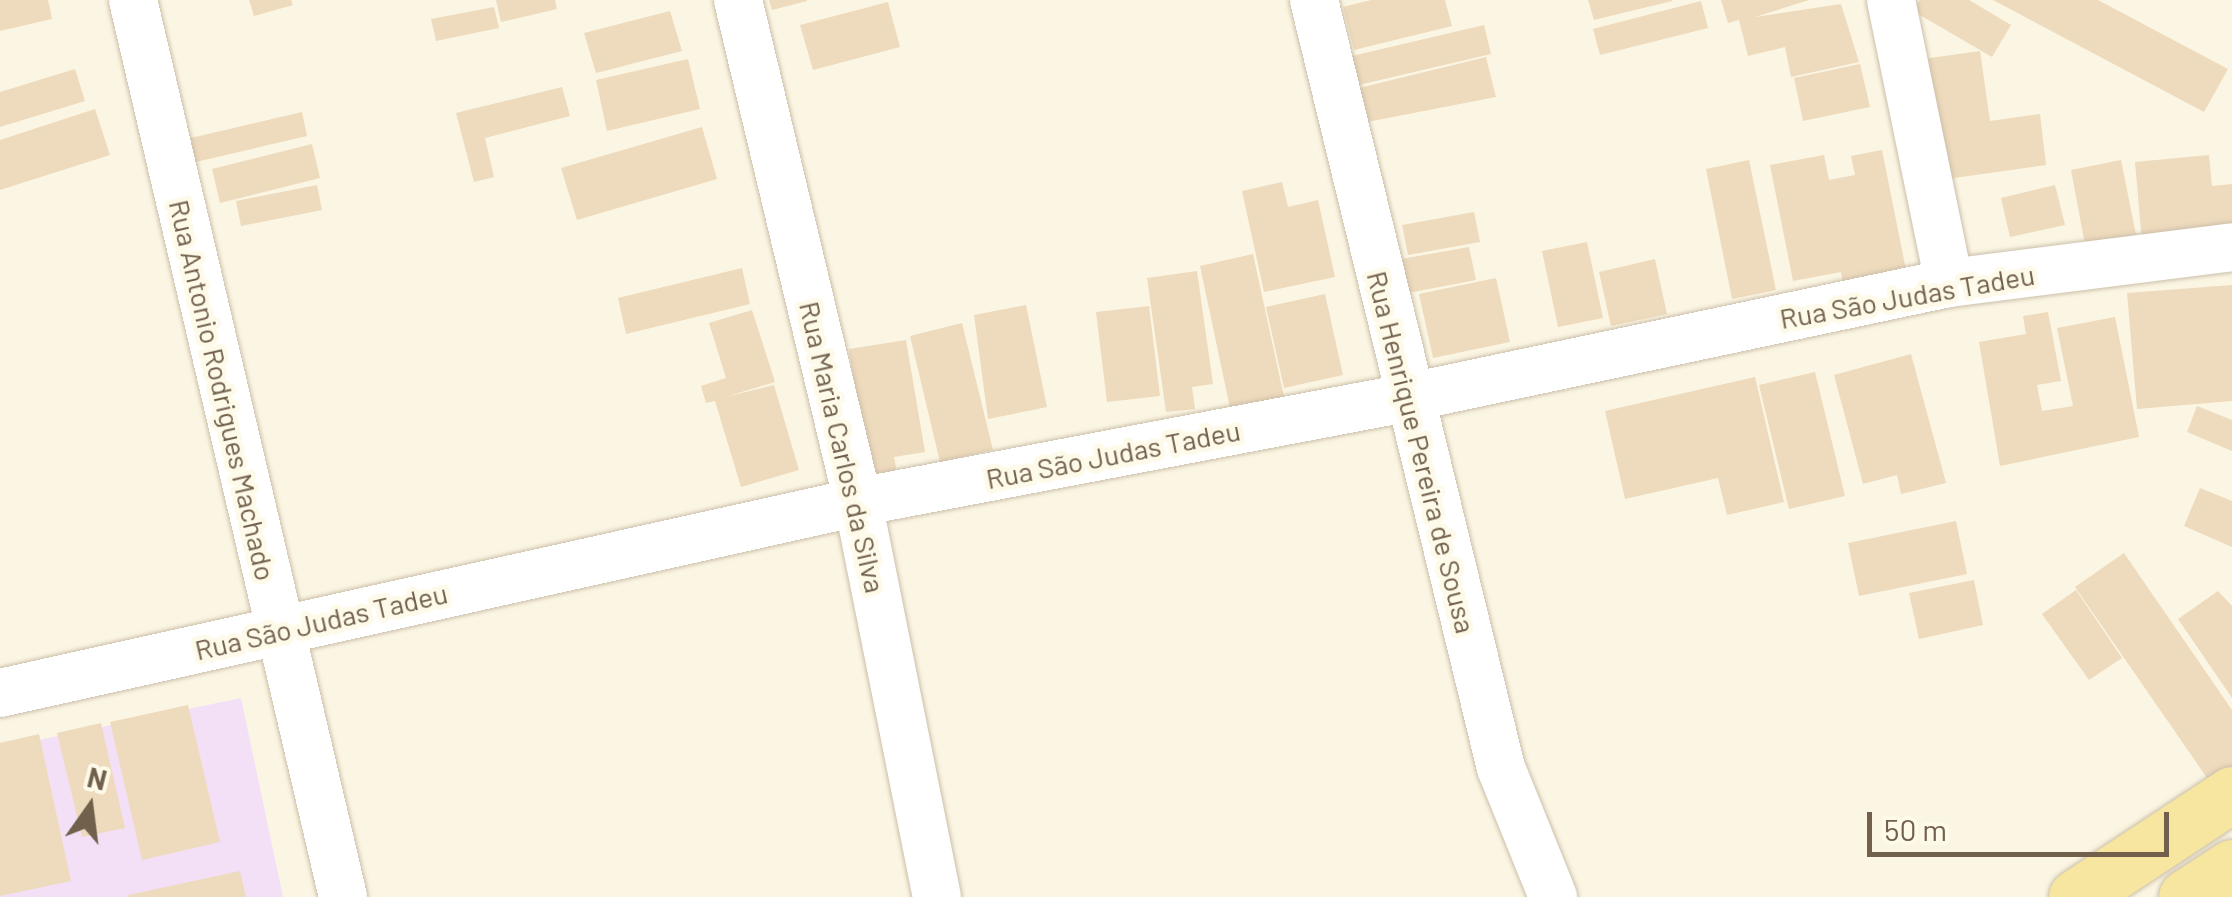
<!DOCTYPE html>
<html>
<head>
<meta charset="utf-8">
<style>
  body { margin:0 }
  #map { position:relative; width:2232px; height:897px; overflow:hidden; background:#fbf6e3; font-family:Barlow,sans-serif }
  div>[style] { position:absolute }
  .education>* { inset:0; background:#f3e0f7 }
  .building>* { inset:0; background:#eedabc }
  .roads { filter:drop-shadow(0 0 2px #cbbfaa) drop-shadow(0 0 2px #cbbfaa) }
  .minor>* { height:48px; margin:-24px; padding:0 24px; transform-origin:24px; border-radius:24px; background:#fff }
  .major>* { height:55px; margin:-27.5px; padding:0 27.5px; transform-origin:27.5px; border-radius:27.5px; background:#f6e69f }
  span { translate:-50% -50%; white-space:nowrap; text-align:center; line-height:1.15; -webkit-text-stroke:10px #fefae9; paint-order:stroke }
  .street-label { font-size:28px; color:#71604b }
  .north { position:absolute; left:40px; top:757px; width:100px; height:100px; -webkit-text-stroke:8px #fefae9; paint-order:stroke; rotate:14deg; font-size:28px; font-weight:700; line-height:40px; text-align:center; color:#71604b }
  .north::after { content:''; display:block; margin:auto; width:35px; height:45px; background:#71604b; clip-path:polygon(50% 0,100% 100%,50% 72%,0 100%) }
  .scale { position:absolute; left:1867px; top:812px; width:302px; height:45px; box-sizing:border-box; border:5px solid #71604b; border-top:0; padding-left:12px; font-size:30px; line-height:35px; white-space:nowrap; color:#71604b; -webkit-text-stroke:8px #fefae9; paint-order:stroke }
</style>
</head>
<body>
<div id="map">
  <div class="education">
    <div style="clip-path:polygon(241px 698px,283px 897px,0 897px,0 748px)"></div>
  </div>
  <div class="building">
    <div style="clip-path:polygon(0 0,48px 0,52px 19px,0 31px)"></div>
    <div style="clip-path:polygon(249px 0,291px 0,293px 5px,254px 16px)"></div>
    <div style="clip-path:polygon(496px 0,555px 0,557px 9px,501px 22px)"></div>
    <div style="clip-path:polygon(769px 0,807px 0,807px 1px,772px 10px)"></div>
    <div style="clip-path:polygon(1371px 0,1445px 0,1452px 26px,1354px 50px,1343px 7px)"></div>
    <div style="clip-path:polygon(1588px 0,1672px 0,1672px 1px,1594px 20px)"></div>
    <div style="clip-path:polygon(1721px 0,1809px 0,1755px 17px,1841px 4px,1859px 62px,1791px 77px,1785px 47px,1748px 56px,1739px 20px,1728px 23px)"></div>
    <div style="clip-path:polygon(1920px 0,1969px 0,2011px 25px,1992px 57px,1913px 11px)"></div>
    <div style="clip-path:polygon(1993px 0,2098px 0,2228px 69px,2204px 112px)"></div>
    <div style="clip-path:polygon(1701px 1px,1708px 28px,1600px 55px,1593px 29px)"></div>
    <div style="clip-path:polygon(888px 2px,900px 47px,813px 70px,800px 25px)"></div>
    <div style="clip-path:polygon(494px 7px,499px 28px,436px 41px,431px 19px)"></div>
    <div style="clip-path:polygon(670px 11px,682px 51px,596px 73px,584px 33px)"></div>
    <div style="clip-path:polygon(1484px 25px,1491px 54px,1359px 85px,1352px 56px)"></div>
    <div style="clip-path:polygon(1980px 51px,1990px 121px,2040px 114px,2046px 165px,1940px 180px,1923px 59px)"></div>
    <div style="clip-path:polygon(1486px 57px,1496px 97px,1367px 122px,1359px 88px)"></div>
    <div style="clip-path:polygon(688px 59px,700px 109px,607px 131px,596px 80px)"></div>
    <div style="clip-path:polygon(1860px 64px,1870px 107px,1803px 121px,1794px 78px)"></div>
    <div style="clip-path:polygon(75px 69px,85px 101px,0 127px,0 92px)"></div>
    <div style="clip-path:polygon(562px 87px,570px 116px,485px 138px,494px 177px,474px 182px,456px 113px)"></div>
    <div style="clip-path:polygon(95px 109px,110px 155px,0 190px,0 140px)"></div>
    <div style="clip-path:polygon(302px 112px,307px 136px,187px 164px,182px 140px)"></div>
    <div style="clip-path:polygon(702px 127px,717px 179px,577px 220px,561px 168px)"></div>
    <div style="clip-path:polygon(312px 144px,320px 178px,220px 203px,212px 169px)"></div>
    <div style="clip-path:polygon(1882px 150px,1908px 280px,1845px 295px,1841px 272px,1793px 281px,1770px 165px,1824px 155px,1829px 180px,1855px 175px,1851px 156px)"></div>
    <div style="clip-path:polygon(2209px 155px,2212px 186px,2232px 184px,2232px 235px,2142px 242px,2135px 162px)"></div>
    <div style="clip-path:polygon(1749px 160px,1776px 290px,1732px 299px,1706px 169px)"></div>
    <div style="clip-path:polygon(2121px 160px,2137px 240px,2086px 250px,2071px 170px)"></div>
    <div style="clip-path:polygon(1282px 182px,1288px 207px,1318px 200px,1335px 277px,1264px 292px,1242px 191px)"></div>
    <div style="clip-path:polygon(317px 185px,322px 210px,241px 226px,236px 201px)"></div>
    <div style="clip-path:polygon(2055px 185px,2065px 225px,2010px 237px,2001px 198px)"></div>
    <div style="clip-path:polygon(1474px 212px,1480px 242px,1408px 255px,1402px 225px)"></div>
    <div style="clip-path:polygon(1587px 242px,1603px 318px,1558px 327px,1542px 251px)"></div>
    <div style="clip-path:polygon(1469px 247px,1476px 280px,1403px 294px,1396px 260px)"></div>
    <div style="clip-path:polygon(1253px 254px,1284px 397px,1230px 408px,1200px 266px)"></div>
    <div style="clip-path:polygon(1655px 259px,1667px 314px,1611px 326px,1599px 272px)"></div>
    <div style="clip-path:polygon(742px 268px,750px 304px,626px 334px,618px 298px)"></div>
    <div style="clip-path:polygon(1197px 271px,1213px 384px,1192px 387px,1195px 409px,1166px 412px,1147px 278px)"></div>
    <div style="clip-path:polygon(1496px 278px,1510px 342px,1433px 358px,1419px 294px)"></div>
    <div style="clip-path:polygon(2232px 285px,2232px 401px,2137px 409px,2127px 293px)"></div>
    <div style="clip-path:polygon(1325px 294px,1343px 375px,1284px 388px,1266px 307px)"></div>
    <div style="clip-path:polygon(1026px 305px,1047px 407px,988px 419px,974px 315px)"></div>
    <div style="clip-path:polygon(1149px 306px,1160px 396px,1107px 402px,1096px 312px)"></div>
    <div style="clip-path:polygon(752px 310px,775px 382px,725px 397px,774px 385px,799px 470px,741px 487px,715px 401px,706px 403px,701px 386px,726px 378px,709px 323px)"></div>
    <div style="clip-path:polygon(2048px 312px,2061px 381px,2037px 385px,2042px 411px,2073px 406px,2057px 328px,2115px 317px,2139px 437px,2000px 466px,1979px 342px,2026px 334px,2023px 316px)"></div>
    <div style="clip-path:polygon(962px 323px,993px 450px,940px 462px,910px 336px)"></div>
    <div style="clip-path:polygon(906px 340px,925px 452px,894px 457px,897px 473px,869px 477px,849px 349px)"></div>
    <div style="clip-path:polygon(1911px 354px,1946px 483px,1901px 494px,1897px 475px,1863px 484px,1834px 375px)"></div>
    <div style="clip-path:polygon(1815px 372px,1845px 496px,1789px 509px,1759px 385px)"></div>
    <div style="clip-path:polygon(1755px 377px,1784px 502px,1727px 515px,1718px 478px,1625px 499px,1605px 411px)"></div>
    <div style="clip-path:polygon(2197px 406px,2232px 420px,2232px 451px,2187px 432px)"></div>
    <div style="clip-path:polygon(2200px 488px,2232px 501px,2232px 547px,2184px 526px)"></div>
    <div style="clip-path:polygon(1956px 521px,1967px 574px,1859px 596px,1848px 543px)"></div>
    <div style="clip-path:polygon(2124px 553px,2232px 710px,2232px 776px,2214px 788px,2075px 587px)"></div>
    <div style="clip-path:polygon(1974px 580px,1983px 625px,1919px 639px,1909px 593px)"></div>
    <div style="clip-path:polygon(2076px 590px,2122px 658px,2089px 680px,2042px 614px)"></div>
    <div style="clip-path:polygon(2218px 591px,2232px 606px,2232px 698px,2178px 619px)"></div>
    <div style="clip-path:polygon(188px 705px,220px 842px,142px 860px,110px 722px)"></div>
    <div style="clip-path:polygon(101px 723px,125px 828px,82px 837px,57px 733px)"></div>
    <div style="clip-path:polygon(39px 734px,71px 881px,0 896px,0 743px)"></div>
    <div style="clip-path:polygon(240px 871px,246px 897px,129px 897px,128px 895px)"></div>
  </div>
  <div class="roads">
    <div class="minor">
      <div style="left:133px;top:0;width:921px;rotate:76.82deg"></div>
      <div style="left:738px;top:0;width:516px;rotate:76.56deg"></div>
      <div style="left:858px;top:502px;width:403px;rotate:78.7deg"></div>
      <div style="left:1314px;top:0;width:790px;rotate:76.32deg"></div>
      <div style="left:1501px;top:768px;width:139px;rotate:68deg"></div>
      <div style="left:1891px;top:0;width:289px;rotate:78.4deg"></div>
      <div style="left:0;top:693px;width:879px;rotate:-12.55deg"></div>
      <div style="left:858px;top:502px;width:558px;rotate:-10.75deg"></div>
      <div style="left:1406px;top:398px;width:555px;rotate:-11.96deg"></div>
      <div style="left:1949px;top:283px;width:285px;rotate:-7.2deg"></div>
    </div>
    <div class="major">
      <div style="left:2076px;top:897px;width:187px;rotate:-33.4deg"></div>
      <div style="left:2186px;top:897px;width:55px;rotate:-33.1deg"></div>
    </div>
  </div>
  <div class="street-label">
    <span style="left:1907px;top:296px;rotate:-10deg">Rua São Judas Tadeu</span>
    <span style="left:223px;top:390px;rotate:77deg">Rua Antonio Rodrigues Machado</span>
    <span style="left:843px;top:447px;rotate:77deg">Rua Maria Carlos da Silva</span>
    <span style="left:1422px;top:452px;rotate:76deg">Rua Henrique Pereira de Sousa</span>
    <span style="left:1113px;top:454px;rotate:-11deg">Rua São Judas Tadeu</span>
    <span style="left:321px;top:621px;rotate:-13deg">Rua São Judas Tadeu</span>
  </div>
  <div class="north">N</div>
  <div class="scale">50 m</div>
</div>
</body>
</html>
